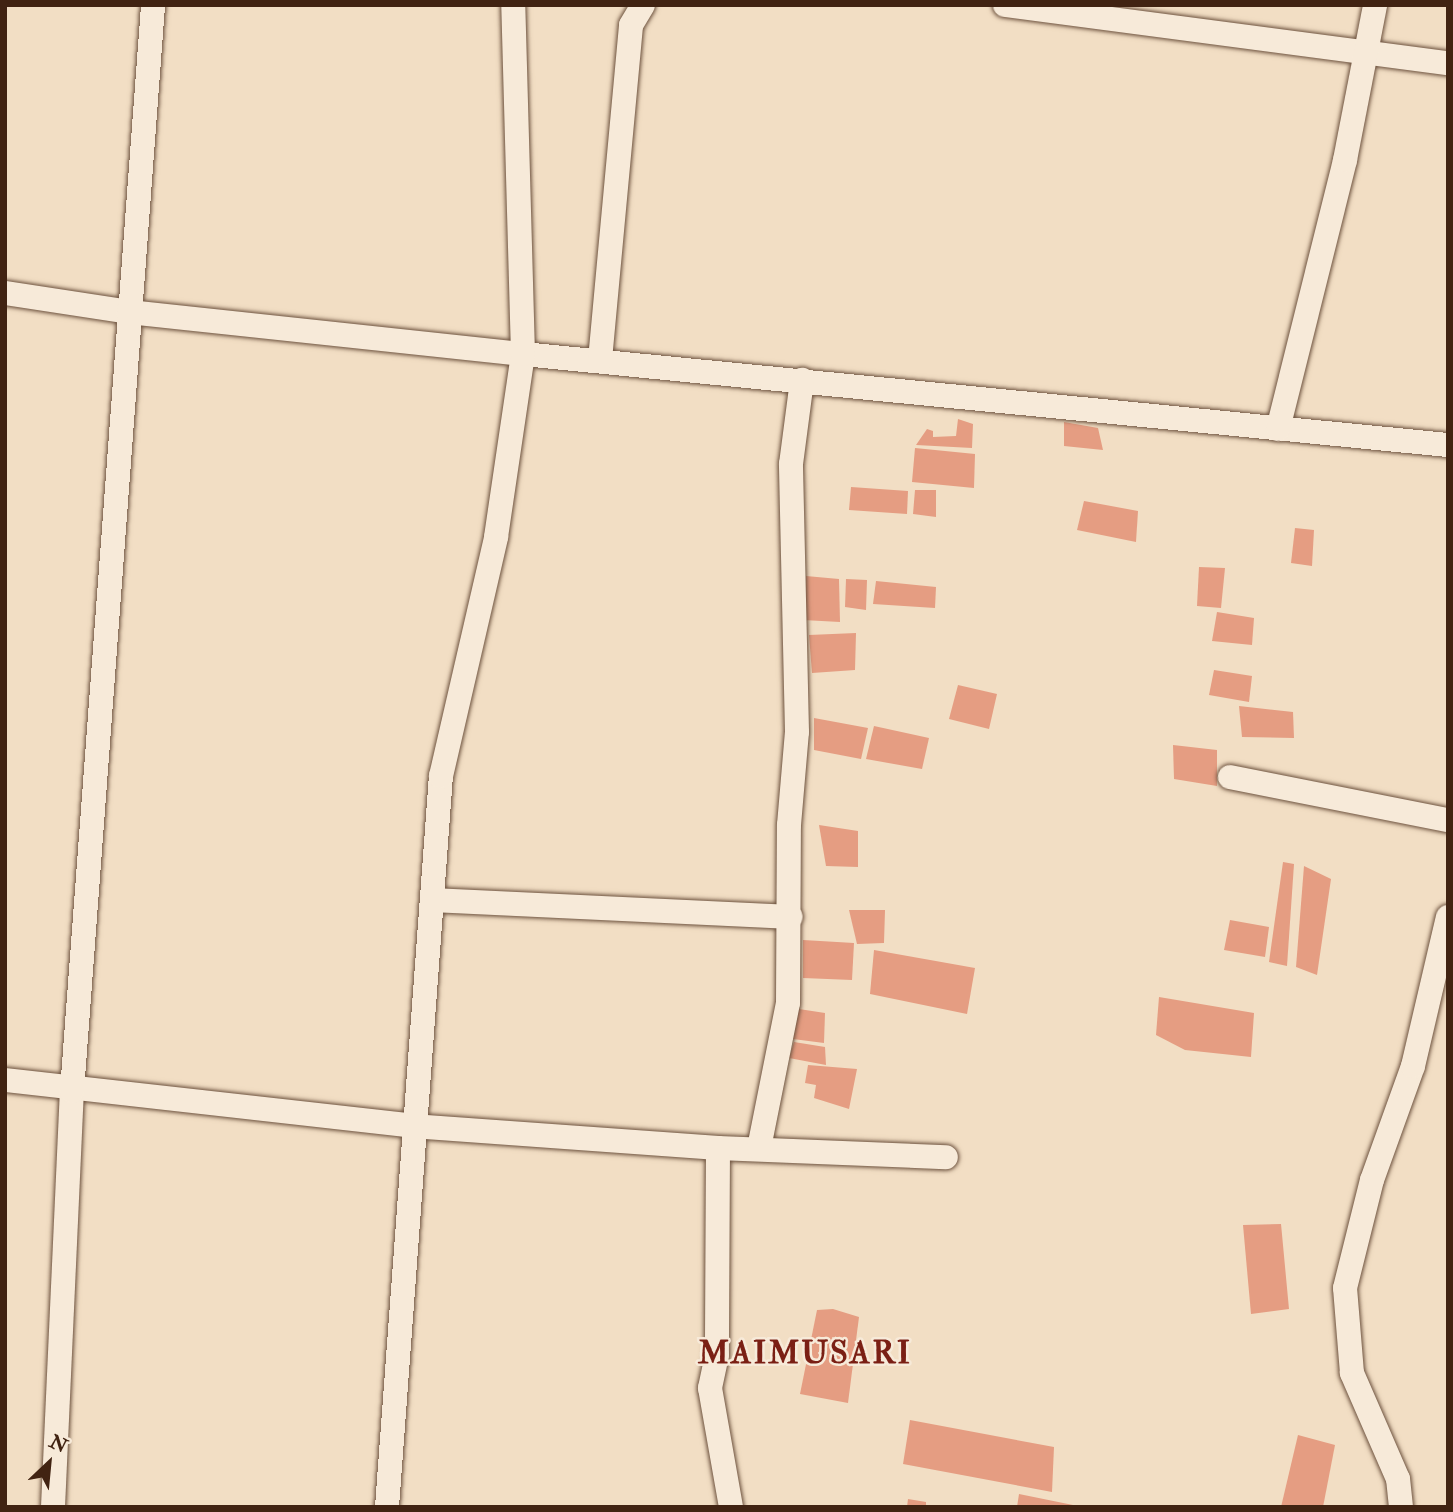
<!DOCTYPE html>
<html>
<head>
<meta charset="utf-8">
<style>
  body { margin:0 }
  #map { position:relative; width:1453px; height:1512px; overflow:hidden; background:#f2dec4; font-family:"IM FELL Double Pica",serif }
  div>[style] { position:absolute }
  .building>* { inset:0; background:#e59d82 }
  .roads { filter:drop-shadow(0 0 2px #6d523e) drop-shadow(0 0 2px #6d523e) }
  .street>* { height:24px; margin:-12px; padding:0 12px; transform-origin:12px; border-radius:12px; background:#f7ead9 }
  span { translate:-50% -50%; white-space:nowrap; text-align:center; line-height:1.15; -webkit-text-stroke:5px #f7ead9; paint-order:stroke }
  .district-label { font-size:32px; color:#7a1f14; font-weight:700; letter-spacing:2px }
  .frame { position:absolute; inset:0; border:7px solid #412312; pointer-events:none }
  .north { position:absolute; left:14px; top:1428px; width:70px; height:70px; -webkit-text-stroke:5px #f7ead9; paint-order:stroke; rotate:26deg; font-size:19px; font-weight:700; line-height:28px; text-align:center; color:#412312 }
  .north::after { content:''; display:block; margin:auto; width:24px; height:32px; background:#412312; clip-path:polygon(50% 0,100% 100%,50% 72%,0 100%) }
</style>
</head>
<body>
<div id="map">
  <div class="building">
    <div style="clip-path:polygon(958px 419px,973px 424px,972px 448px,916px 445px,927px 429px,933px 431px,933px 437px,956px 436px)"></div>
    <div style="clip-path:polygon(1064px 422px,1098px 428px,1103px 450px,1064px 446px)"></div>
    <div style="clip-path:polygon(915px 448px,975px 454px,974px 488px,912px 482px)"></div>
    <div style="clip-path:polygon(851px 487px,908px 491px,907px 514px,849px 510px)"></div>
    <div style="clip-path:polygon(915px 490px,936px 490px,936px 517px,913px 514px)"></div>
    <div style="clip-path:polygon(1084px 501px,1138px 511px,1136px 542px,1077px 530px)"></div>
    <div style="clip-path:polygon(1295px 528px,1314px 530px,1312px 566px,1291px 563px)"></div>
    <div style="clip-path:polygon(1199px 567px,1225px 568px,1221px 608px,1197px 606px)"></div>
    <div style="clip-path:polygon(806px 576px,839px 579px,840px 622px,803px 620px)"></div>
    <div style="clip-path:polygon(846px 579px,867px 580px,866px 610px,845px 607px)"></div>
    <div style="clip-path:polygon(876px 581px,936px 587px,935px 608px,873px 604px)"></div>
    <div style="clip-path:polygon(1217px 612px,1254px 618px,1252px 645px,1212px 641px)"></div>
    <div style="clip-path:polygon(856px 633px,855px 670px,812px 673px,809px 635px)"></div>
    <div style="clip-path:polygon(1214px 670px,1252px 676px,1249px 702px,1209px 695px)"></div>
    <div style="clip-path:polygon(958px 685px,997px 694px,989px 729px,949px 719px)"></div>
    <div style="clip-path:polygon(1239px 706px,1293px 712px,1294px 738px,1242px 737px)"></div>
    <div style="clip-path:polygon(814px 718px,868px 728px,861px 759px,814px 750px)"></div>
    <div style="clip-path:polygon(874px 726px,929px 738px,922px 769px,866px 759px)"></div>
    <div style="clip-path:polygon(1173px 745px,1217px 750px,1217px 786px,1174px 779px)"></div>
    <div style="clip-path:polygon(819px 825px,858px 831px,858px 867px,826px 866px)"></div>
    <div style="clip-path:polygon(1283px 862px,1294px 864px,1287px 966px,1269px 962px)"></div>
    <div style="clip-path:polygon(1304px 866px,1331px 879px,1317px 975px,1296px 967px)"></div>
    <div style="clip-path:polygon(849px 910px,885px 910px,884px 943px,857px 944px)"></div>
    <div style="clip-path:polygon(1230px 920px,1269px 927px,1265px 957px,1224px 950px)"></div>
    <div style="clip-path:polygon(803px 940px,854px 943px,852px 980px,803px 978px)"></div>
    <div style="clip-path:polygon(874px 950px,975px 968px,967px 1014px,870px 994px)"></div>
    <div style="clip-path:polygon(1159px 997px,1254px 1013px,1251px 1057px,1185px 1050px,1156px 1035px)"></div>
    <div style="clip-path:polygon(799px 1009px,825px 1013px,824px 1043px,793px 1039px)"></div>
    <div style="clip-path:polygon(794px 1042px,825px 1047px,826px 1065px,789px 1058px)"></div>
    <div style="clip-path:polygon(808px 1065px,857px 1069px,849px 1109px,814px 1098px,816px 1085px,805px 1083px)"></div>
    <div style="clip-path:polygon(1281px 1224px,1289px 1309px,1251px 1314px,1243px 1225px)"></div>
    <div style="clip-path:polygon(833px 1309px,859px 1317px,848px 1403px,800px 1394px,817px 1310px)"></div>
    <div style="clip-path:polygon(910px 1420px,1054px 1447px,1052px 1492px,903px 1464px)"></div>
    <div style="clip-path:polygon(1298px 1435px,1335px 1445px,1323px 1507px,1281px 1507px)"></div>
    <div style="clip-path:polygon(1019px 1494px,1073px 1505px,1017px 1507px)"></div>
    <div style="clip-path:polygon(908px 1499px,926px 1502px,926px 1507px,907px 1507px)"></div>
  </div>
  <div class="roads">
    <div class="street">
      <div style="left:1005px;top:5px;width:447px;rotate:7.5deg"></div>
      <div style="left:5px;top:293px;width:125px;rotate:8.7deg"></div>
      <div style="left:129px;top:312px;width:396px;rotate:6.1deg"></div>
      <div style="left:523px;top:354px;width:929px;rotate:5.62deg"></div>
      <div style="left:600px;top:360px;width:336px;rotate:-84.7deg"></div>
      <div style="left:631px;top:25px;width:23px;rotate:-59deg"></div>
      <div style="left:1278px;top:429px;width:277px;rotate:-76deg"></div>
      <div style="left:1345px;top:160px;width:158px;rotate:-79deg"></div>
      <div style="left:1230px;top:777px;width:222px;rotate:11.2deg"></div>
      <div style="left:433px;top:900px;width:358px;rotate:2.7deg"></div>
      <div style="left:5px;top:1080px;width:410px;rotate:6.4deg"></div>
      <div style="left:412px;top:1126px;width:307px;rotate:4.1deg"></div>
      <div style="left:718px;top:1148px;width:228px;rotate:2.3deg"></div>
      <div style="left:718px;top:1148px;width:207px;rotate:90.3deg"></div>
      <div style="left:717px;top:1355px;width:34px;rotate:102deg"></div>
      <div style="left:710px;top:1388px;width:121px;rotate:80deg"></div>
      <div style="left:759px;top:1148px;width:148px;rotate:-78.7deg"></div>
      <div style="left:788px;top:1003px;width:178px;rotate:-89.7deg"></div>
      <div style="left:789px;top:825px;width:93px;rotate:-85.1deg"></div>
      <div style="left:797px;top:732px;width:268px;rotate:-91.3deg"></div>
      <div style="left:791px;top:464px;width:85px;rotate:-82.5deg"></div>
      <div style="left:53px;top:1507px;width:416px;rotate:-87.4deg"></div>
      <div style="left:72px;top:1091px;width:1089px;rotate:-85.73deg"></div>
      <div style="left:387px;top:1507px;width:733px;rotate:-85.78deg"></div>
      <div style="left:441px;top:776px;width:245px;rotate:-77deg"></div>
      <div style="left:496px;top:537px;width:185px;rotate:-81.6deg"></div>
      <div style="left:523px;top:354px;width:349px;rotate:-91.6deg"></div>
      <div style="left:1401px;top:1507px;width:28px;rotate:-96deg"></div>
      <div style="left:1398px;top:1479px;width:116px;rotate:-113.5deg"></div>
      <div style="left:1352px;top:1373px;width:85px;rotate:-94.7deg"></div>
      <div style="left:1345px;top:1288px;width:111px;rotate:-76deg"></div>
      <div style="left:1372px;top:1180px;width:121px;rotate:-70.2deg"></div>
      <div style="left:1413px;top:1066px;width:153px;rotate:-76.8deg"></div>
    </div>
  </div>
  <div class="district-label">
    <span style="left:805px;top:1353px">MAIMUSARI</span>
  </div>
  <div class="frame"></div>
  <div class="north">N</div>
</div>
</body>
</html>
